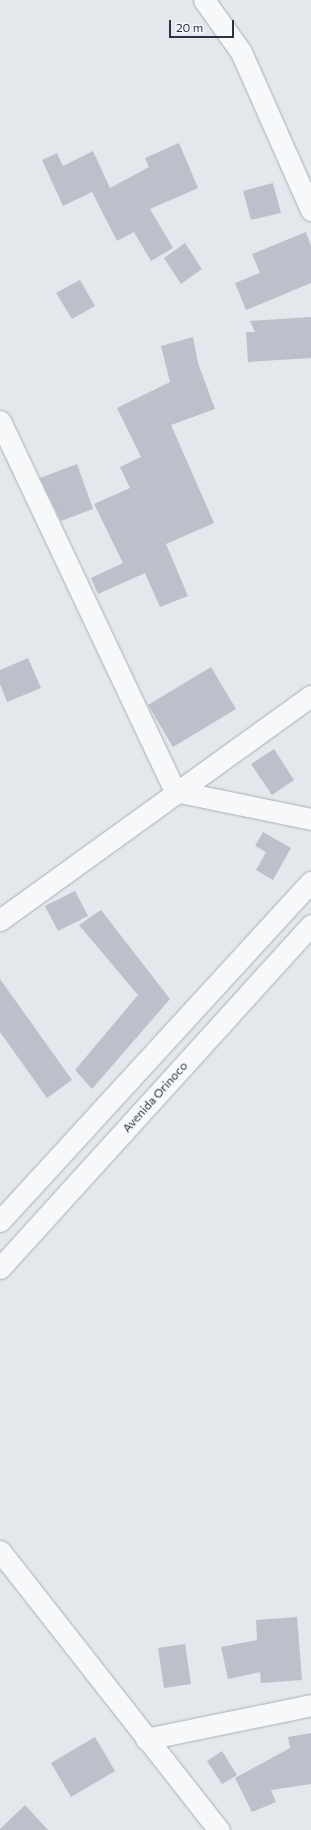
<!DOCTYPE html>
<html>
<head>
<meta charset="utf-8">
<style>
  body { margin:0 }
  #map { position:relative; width:311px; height:1830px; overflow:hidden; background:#e4e7ec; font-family:Commissioner,sans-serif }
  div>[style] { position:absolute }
  .building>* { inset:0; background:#bbc0ca }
  .roads { filter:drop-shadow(0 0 1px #a9aeb7) drop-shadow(0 0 1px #a9aeb7) }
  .minor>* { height:21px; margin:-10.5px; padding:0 10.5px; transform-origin:10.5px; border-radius:10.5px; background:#f7f8fa }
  span { translate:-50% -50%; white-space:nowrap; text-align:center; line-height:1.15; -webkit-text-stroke:3px #f4f6f9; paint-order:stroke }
  .street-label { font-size:12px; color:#2b3445 }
  .scale { position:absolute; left:169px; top:20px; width:65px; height:18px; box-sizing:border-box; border:2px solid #2b3445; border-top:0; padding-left:5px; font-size:12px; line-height:14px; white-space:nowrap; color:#2b3445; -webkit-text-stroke:3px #f4f6f9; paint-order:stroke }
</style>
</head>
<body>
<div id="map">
  <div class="building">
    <div style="clip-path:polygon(179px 143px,198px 188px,150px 209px,173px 248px,151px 261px,134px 232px,117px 241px,92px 192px,63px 206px,42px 160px,57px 153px,63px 166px,93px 151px,110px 188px,149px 167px,145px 158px)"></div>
    <div style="clip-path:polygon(273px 183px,281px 213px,251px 220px,243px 191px)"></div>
    <div style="clip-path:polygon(306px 232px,311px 246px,311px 283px,246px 310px,235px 283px,260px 273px,252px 254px)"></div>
    <div style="clip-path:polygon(185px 243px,202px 269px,181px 284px,164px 258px)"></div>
    <div style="clip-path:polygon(80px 280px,95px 306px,72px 319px,56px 293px)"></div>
    <div style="clip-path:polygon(311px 317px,311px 358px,248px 362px,246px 332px,255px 332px,250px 321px)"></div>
    <div style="clip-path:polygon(193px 337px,198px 363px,215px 409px,171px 425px,214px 523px,166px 544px,188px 596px,160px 607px,145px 573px,98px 594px,91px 578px,123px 563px,94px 504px,130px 488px,120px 467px,141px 457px,117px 408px,170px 382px,161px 346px)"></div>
    <div style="clip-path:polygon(77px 464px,93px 509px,61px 521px,40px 478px)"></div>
    <div style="clip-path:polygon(28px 658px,41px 688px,7px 702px,0 684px,0 670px)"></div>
    <div style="clip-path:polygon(211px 667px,236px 709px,173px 747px,148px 705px)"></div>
    <div style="clip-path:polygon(274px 749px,294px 780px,272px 795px,251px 764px)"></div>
    <div style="clip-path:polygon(263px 832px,291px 848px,273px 880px,256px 870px,266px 852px,255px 846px)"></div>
    <div style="clip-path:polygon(75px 891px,88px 916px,58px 931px,45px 906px)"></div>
    <div style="clip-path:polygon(101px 910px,170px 999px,92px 1089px,75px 1070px,138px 995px,79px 925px)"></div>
    <div style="clip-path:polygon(0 979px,72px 1080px,47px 1098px,0 1032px)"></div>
    <div style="clip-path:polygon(297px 1617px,302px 1680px,261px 1683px,260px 1672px,228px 1679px,221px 1647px,257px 1640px,256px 1620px)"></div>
    <div style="clip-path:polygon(185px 1644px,191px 1684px,164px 1688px,158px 1648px)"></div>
    <div style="clip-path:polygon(311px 1733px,311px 1784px,271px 1790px,276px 1802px,252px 1812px,235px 1778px,290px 1748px,288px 1737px)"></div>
    <div style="clip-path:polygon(95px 1737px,115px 1771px,71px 1797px,51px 1763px)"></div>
    <div style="clip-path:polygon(222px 1751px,237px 1775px,222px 1784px,207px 1761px)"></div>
    <div style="clip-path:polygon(25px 1805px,48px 1830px,0 1830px,0 1829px)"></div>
  </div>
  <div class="roads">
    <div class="minor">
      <div style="left:204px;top:0;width:64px;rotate:54.6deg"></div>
      <div style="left:241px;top:52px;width:173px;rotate:66.1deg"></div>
      <div style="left:0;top:421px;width:409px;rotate:64.7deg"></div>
      <div style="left:175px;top:791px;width:139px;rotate:11.6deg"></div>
      <div style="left:0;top:920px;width:383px;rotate:-35.8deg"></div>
      <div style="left:0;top:1221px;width:460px;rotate:-47.5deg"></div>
      <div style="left:0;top:1268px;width:463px;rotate:-47.8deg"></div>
      <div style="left:0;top:1551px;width:355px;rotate:51.9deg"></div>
      <div style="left:146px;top:1739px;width:168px;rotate:-11.6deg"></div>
    </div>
  </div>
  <div class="street-label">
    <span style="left:155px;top:1097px;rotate:-48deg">Avenida Orinoco</span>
  </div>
  <div class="scale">20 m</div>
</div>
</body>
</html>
